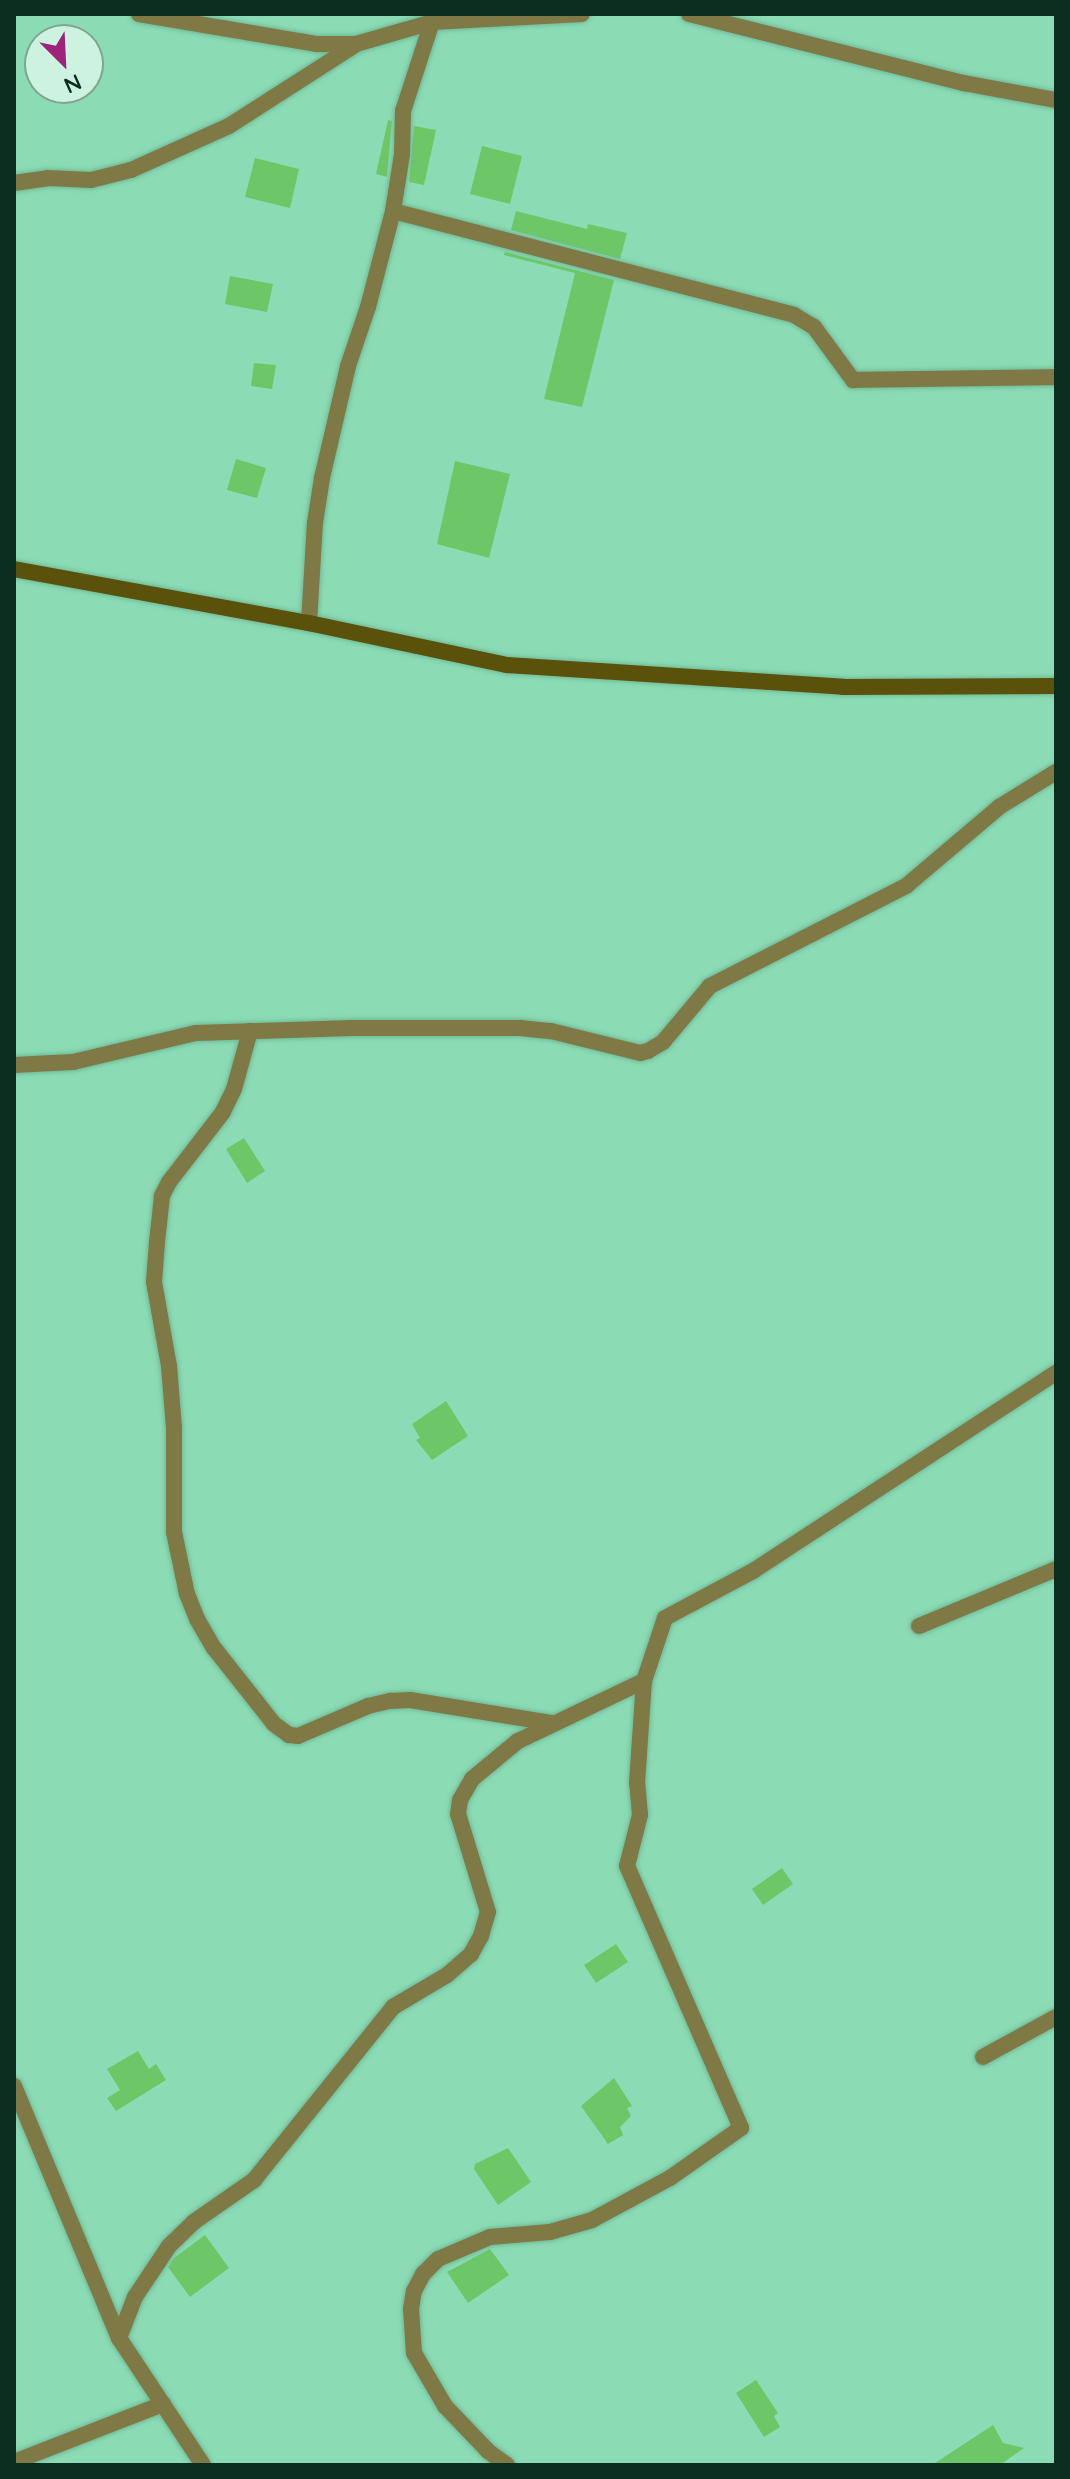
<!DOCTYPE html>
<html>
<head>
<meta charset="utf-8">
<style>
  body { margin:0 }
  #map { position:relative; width:1070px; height:2479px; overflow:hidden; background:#8bdcb5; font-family:Quicksand,sans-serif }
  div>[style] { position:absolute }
  .building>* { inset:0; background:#6dc766 }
  .roads { filter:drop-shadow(0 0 2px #71b997) drop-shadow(0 0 2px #71b997) }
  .street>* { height:16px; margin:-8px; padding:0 8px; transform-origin:8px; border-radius:8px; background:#7f7946 }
  .secondary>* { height:16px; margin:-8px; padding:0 8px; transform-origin:8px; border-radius:8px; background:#5a520a }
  span { translate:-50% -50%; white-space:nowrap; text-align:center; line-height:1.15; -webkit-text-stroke:6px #ccf3df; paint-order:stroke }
  .frame { position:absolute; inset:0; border:16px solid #0a2d1f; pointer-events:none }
  .north { position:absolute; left:24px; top:24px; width:80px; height:80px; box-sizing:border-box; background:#ccf3df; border:2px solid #7ea492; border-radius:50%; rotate:156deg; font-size:22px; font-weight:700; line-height:32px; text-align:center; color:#0a2d1f }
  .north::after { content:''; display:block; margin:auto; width:28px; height:36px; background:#9e247b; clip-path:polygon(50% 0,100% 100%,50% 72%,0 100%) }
</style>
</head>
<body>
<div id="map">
  <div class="building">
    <div style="clip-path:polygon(388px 120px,392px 121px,387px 177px,376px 174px)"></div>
    <div style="clip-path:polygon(414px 126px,436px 130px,424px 185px,409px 182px)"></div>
    <div style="clip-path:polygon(482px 146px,522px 156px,510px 204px,470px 194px)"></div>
    <div style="clip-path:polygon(255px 158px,299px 169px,290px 208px,245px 197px)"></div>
    <div style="clip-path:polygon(516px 211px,587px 229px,588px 224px,627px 233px,620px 259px,511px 230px)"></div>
    <div style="clip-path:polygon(505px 252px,614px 280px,582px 407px,544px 399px,575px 273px,504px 255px)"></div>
    <div style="clip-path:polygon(230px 276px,273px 284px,267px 312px,225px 304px)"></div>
    <div style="clip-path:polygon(254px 363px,276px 365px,272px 389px,251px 386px)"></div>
    <div style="clip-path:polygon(236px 459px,266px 468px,257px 498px,227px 490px)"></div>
    <div style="clip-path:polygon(455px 461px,510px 474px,489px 558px,437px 544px)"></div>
    <div style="clip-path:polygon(244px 1138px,265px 1171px,247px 1183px,226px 1149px)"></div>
    <div style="clip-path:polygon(446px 1401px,468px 1436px,432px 1460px,416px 1440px,420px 1438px,412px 1424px)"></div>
    <div style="clip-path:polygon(782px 1868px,793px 1884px,763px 1905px,752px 1889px)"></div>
    <div style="clip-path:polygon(616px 1944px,628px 1962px,596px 1983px,584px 1965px)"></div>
    <div style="clip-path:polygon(138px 2051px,149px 2069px,156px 2064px,166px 2080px,116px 2111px,107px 2098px,120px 2090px,107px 2069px)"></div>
    <div style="clip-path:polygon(614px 2078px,632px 2106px,627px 2108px,631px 2116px,620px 2127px,623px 2135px,608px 2144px,581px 2106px)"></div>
    <div style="clip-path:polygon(508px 2148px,531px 2182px,498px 2205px,474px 2169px,475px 2164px)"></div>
    <div style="clip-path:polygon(205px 2235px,229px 2268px,190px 2297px,168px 2267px,174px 2258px)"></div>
    <div style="clip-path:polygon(490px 2249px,509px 2275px,468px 2303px,447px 2272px)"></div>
    <div style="clip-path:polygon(756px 2380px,778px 2413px,774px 2416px,780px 2427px,764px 2437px,736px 2393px)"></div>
    <div style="clip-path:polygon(993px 2425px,1003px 2443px,1024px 2448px,1000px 2465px,932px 2465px)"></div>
  </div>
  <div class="roads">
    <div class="street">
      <div style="left:139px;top:14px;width:181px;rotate:9.6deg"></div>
      <div style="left:317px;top:44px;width:39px"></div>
      <div style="left:356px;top:44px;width:79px;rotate:-16.1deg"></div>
      <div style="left:432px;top:22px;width:150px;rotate:-3.1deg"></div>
      <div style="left:689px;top:14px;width:284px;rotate:14.1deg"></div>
      <div style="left:964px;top:83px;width:94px;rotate:10.5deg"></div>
      <div style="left:14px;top:183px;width:34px;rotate:-8deg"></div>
      <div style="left:48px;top:178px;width:43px;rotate:2.7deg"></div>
      <div style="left:91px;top:180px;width:41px;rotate:-14deg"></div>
      <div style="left:131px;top:170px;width:107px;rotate:-24.2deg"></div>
      <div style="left:229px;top:126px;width:150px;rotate:-32.7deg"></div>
      <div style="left:393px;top:211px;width:414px;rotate:14.5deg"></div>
      <div style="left:794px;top:315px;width:23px;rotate:31deg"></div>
      <div style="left:814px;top:327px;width:66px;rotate:53.7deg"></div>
      <div style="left:853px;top:380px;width:203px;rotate:-0.8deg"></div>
      <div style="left:309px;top:623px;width:100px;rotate:-86.6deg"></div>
      <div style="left:315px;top:523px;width:46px;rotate:-81.2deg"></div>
      <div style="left:322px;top:478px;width:115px;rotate:-76.9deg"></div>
      <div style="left:348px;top:366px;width:62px;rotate:-71.3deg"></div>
      <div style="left:368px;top:307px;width:99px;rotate:-75.4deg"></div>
      <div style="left:393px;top:211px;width:58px;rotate:-81deg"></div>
      <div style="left:402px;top:154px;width:43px;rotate:-88.7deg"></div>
      <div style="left:403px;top:111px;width:94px;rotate:-72deg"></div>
      <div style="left:250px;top:1031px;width:60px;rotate:105.4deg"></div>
      <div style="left:234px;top:1089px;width:25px;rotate:116deg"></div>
      <div style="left:223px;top:1112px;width:88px;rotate:127.6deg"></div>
      <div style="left:169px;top:1182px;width:16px;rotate:117deg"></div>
      <div style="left:162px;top:1196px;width:46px;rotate:96.2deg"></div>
      <div style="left:157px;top:1242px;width:40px;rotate:94.3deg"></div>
      <div style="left:154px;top:1282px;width:85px;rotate:79.9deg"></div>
      <div style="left:169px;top:1366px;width:62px;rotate:85.4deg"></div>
      <div style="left:174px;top:1428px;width:104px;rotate:90deg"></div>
      <div style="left:174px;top:1532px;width:63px;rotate:78.2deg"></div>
      <div style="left:187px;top:1594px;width:27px;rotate:68deg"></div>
      <div style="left:197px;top:1619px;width:34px;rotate:60deg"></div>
      <div style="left:214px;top:1648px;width:97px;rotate:51.7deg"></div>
      <div style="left:274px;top:1724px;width:19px;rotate:36deg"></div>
      <div style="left:289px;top:1735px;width:9px;rotate:6deg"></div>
      <div style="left:298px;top:1736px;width:76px;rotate:-23.2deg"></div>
      <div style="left:368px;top:1706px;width:23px;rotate:-13deg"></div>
      <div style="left:390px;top:1701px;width:20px;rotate:-3deg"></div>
      <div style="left:410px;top:1700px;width:144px;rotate:9.2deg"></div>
      <div style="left:14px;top:1065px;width:59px;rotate:-2.9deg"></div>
      <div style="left:73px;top:1062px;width:126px;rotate:-13.3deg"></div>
      <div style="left:196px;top:1033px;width:156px;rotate:-1.8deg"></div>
      <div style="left:352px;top:1028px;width:168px"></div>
      <div style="left:520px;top:1028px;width:31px;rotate:6deg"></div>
      <div style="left:551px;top:1031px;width:92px;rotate:13.9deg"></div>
      <div style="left:640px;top:1053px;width:8px;rotate:-14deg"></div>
      <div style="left:648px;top:1051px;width:17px;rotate:-31deg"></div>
      <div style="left:663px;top:1042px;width:73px;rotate:-50deg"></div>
      <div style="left:710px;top:986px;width:220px;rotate:-27deg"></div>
      <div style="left:906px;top:886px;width:122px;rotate:-40.3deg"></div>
      <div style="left:999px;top:807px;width:67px;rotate:-31.6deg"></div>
      <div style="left:919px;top:1626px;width:148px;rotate:-22.6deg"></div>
      <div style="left:983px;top:2057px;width:83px;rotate:-28.7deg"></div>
      <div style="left:14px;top:2086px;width:273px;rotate:67.4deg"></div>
      <div style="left:119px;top:2338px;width:152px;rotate:56.5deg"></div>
      <div style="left:119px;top:2338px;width:44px;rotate:-68.7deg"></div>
      <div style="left:135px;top:2297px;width:61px;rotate:-56.3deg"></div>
      <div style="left:169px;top:2246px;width:36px;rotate:-44deg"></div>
      <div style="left:195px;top:2221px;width:72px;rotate:-34.8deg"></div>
      <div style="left:254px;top:2180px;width:222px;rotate:-51.2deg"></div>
      <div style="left:393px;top:2007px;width:63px;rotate:-30.7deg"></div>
      <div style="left:447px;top:1975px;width:32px;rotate:-41deg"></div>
      <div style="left:471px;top:1954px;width:21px;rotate:-61deg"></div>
      <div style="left:481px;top:1936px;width:25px;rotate:-74deg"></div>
      <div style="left:488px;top:1912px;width:102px;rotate:-107deg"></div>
      <div style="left:458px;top:1814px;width:14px;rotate:-82deg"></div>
      <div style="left:460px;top:1800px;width:24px;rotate:-60deg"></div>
      <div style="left:472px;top:1779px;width:60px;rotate:-39.6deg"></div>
      <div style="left:518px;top:1741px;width:140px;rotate:-25.5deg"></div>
      <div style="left:14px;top:2462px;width:160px;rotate:-21.3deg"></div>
      <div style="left:507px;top:2465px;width:24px;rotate:-144deg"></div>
      <div style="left:488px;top:2451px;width:62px;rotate:-133.7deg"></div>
      <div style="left:445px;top:2406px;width:61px;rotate:-120.3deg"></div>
      <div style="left:414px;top:2353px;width:44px;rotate:-93.9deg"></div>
      <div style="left:411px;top:2309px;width:18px;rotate:-81deg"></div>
      <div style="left:414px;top:2291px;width:19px;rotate:-62deg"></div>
      <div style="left:423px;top:2274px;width:21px;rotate:-45deg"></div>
      <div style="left:438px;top:2259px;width:56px;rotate:-22.9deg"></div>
      <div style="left:490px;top:2237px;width:60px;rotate:-4.8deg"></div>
      <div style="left:550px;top:2232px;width:44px;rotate:-15.9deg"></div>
      <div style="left:592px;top:2220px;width:89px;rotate:-28.3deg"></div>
      <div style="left:670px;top:2178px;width:87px;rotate:-35.2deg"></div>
      <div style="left:741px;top:2128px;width:286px;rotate:-113.5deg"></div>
      <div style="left:627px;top:1866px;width:53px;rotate:-75.7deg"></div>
      <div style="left:640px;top:1815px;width:32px;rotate:-95deg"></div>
      <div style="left:637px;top:1783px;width:102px;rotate:-86.1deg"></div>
      <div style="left:644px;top:1681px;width:66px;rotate:-71.6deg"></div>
      <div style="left:665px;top:1618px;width:100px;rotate:-28.1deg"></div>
      <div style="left:753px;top:1571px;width:362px;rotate:-33.2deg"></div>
    </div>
    <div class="secondary">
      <div style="left:14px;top:569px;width:300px;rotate:10.4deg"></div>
      <div style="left:309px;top:623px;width:202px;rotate:12deg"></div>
      <div style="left:507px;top:665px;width:337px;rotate:3.7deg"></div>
      <div style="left:843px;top:687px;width:213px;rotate:-0.3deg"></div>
    </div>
  </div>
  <div class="frame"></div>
  <div class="north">N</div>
</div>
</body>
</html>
